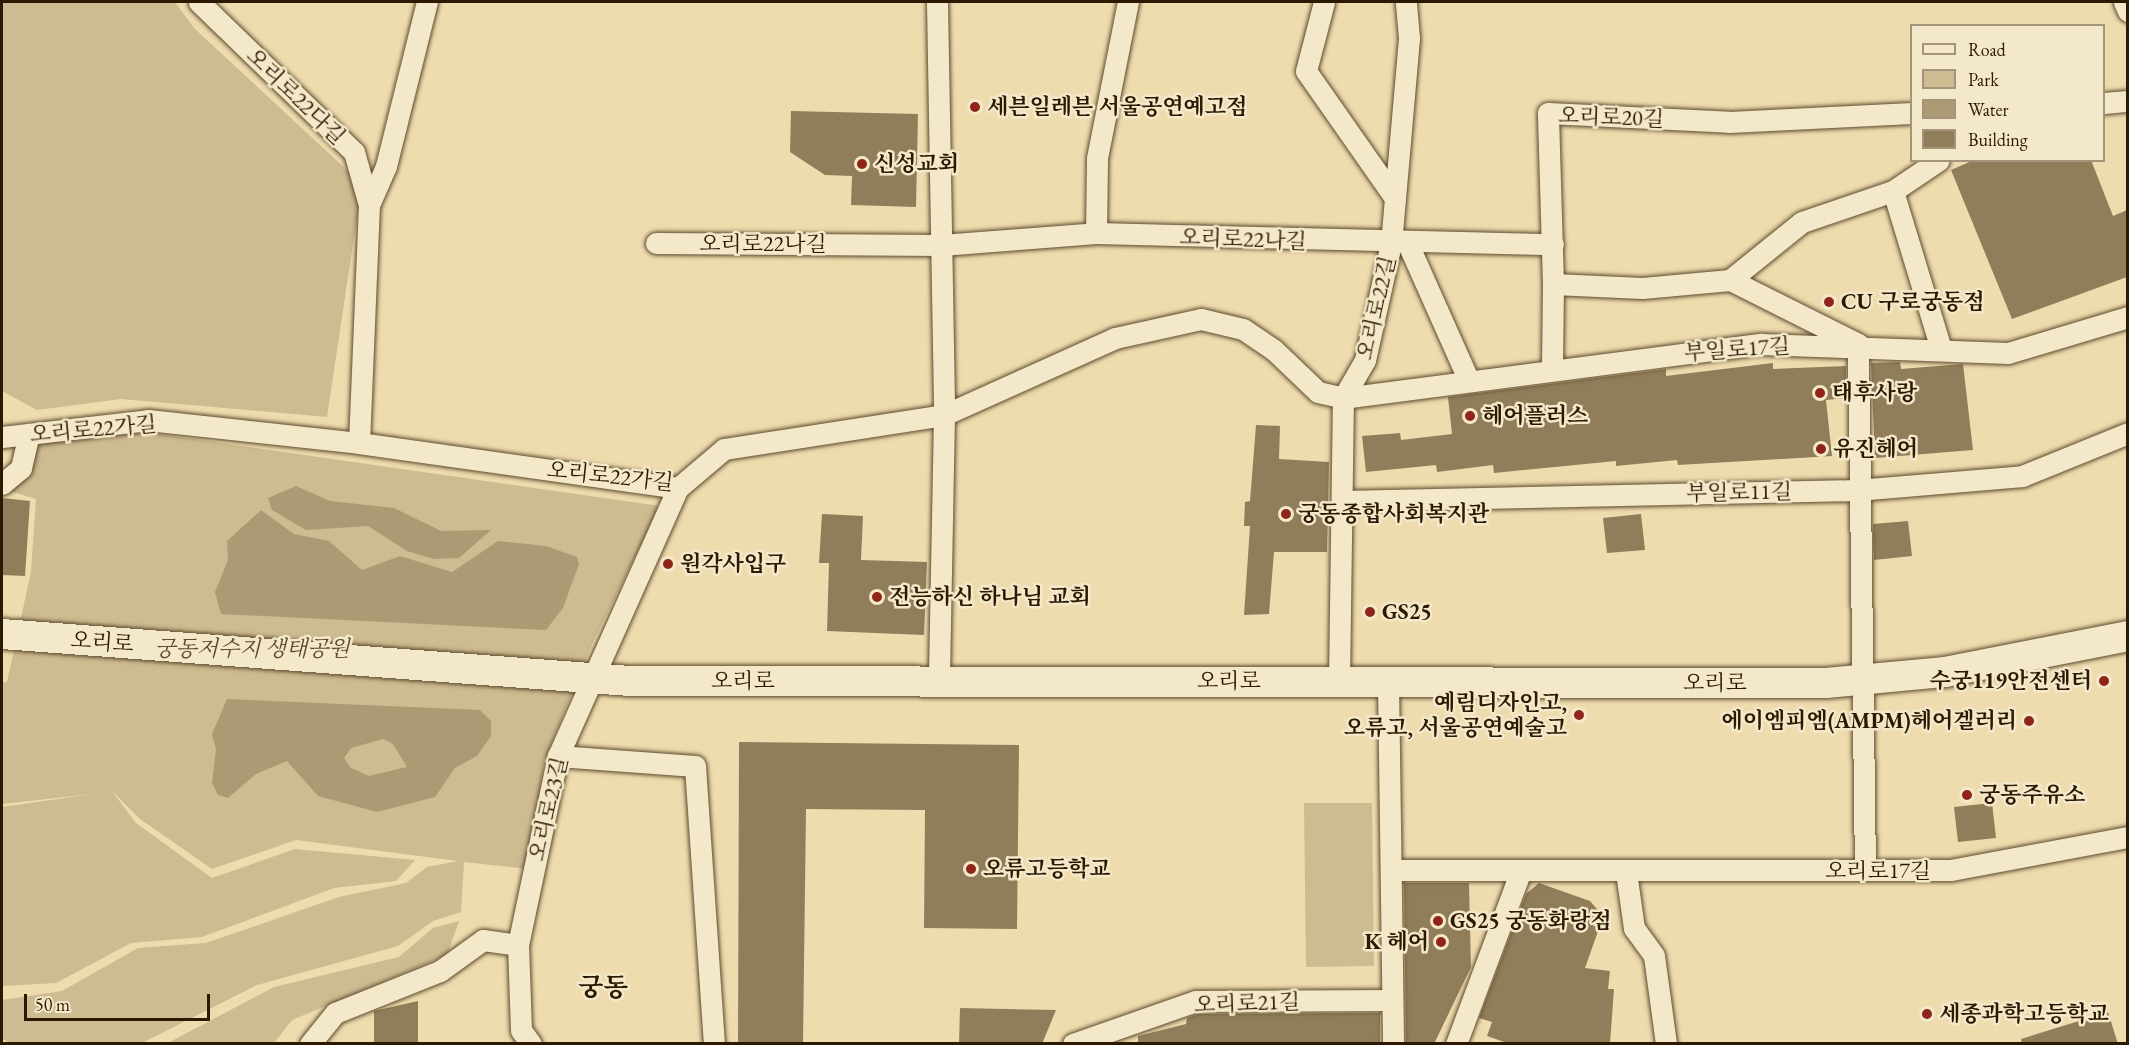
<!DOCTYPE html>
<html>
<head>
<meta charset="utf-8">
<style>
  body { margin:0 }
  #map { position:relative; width:2129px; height:1045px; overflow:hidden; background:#eedcae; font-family:"EB Garamond","Noto Serif KR",serif }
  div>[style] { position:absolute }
  .green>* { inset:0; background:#cdbb91 }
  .water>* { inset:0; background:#ac9a74 }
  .building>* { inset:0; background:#907e5b }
  .roads { filter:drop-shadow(0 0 2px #5c4a2d) drop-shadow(0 0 2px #5c4a2d) }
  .street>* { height:21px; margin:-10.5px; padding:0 10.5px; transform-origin:10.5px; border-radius:10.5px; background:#f4e8ca }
  .secondary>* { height:30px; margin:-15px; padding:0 15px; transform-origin:15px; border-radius:15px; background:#f4e8ca }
  .dots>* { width:16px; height:16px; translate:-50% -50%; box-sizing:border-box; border:3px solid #f4e8ca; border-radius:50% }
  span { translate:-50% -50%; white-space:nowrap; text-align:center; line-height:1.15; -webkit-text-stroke:5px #f4e8ca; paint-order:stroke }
  .street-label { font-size:22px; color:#2b1902 }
  .poi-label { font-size:22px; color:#2b1902; font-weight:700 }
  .left { translate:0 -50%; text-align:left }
  .right { translate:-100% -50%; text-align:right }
  .park-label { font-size:22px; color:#5c4a2d; font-style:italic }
  .quarter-label { font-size:26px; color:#2b1902; font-weight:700 }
  .frame { position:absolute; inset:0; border:3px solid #2b1902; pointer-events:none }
  .legend { position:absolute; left:1910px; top:24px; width:195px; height:138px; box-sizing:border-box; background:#f4e8ca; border:2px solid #a4957a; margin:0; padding:8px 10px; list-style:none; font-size:18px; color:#2b1902 }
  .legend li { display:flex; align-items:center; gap:12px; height:30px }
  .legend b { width:30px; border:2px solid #a4957a }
  .scale { position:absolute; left:24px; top:994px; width:186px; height:27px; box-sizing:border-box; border:3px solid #2b1902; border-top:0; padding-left:8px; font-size:18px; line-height:21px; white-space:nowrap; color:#2b1902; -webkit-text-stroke:4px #f4e8ca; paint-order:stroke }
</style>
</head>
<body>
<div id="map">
  <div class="green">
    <div style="clip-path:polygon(2px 2px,175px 2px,195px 29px,362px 184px,327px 417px,121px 399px,37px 410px,2px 391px)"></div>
    <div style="clip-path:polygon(131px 430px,660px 506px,593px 642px,544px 761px,528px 869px,464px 862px,461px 912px,433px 921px,398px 946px,257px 985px,142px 1043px,11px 1043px,2px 1039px,2px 1000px,62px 991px,138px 948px,206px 943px,339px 897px,406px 883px,427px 867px,458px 861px,296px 840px,212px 869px,140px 819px,112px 791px,136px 823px,212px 878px,295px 849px,415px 860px,396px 881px,334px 888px,202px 937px,131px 943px,56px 983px,2px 986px,2px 807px,93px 794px,2px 804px,2px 682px,7px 682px,31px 572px,36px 499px,6px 490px,36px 437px)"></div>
    <div style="clip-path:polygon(1304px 803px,1372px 803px,1374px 966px,1306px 967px)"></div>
    <div style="clip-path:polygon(459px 921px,447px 955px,292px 1020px,274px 1043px,166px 1044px,274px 987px,399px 957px,433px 928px)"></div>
  </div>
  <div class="water">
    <div style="clip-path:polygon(296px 486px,330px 501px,394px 508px,441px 531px,491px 530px,459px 558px,434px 559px,407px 551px,368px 526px,306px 530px,272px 510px,268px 498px)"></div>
    <div style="clip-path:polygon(261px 510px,294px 534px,329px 541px,362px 570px,400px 556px,452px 572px,498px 541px,546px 546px,577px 557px,579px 564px,563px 608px,546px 630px,221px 614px,215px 592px,228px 560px,227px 541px)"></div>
    <div style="clip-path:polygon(evenodd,227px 699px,480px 710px,491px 721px,491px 736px,477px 756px,455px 768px,435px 797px,377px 812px,318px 796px,287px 761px,256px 774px,228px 798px,218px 795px,212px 783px,216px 749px,212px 734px,227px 699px,383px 739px,393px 744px,407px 767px,369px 776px,351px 768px,344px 758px,351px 748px,383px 739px)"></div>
  </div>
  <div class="building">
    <div style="clip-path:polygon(791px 111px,918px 114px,916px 207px,851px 205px,852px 176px,825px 175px,790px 152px)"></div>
    <div style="clip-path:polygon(1974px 160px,2091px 160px,2113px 216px,2127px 210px,2127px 277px,2012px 319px,1951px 170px)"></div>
    <div style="clip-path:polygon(1900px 362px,1901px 369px,1963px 364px,1973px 450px,1875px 458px,1871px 363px)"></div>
    <div style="clip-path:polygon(1773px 363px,1773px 369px,1846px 366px,1846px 398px,1826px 400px,1832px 456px,1678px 465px,1677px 460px,1616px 466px,1616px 461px,1494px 473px,1493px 465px,1437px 472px,1436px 465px,1366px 472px,1362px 436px,1400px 433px,1401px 440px,1452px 434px,1448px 397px,1666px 369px,1666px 376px)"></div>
    <div style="clip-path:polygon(1256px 425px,1280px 426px,1279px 459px,1329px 462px,1327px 552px,1274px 552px,1269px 614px,1244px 615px,1250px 526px,1244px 526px,1245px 502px,1250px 501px)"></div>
    <div style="clip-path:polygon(2px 498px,30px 501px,25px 576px,2px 575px)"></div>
    <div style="clip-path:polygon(822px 514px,863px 516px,861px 560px,927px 562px,924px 635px,827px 631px,829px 563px,819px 563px)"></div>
    <div style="clip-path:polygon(1641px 514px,1645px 550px,1607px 553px,1603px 518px)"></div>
    <div style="clip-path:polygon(1908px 521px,1912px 556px,1874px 560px,1873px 524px)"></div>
    <div style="clip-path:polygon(739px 742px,1019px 745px,1017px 929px,924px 928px,925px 810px,806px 809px,803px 1044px,738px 1044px)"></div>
    <div style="clip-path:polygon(1992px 803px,1996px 838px,1958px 842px,1954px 807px)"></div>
    <div style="clip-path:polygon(1404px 883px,1469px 883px,1471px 967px,1434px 1044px,1406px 1044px)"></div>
    <div style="clip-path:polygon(1539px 883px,1590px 901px,1597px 909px,1595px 917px,1602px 920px,1585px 968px,1610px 971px,1608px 989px,1614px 989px,1610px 1044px,1510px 1044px,1487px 1036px,1492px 1022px,1479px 1018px,1526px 894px)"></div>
    <div style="clip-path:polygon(418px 1001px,418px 1044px,374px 1044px,374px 1011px)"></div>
    <div style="clip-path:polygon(960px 1008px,1056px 1010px,1042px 1044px,959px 1044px)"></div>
    <div style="clip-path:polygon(2108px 1012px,2118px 1044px,2022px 1044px,2021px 1039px)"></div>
    <div style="clip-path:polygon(1380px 1013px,1380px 1044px,1138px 1044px,1138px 1036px,1186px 1024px,1187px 1018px,1198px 1014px)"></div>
  </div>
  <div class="roads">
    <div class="street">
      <div style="left:199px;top:2px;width:216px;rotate:44.1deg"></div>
      <div style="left:354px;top:152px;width:55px;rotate:74.2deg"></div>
      <div style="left:937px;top:2px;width:413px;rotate:89deg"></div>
      <div style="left:944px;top:415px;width:266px;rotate:91.1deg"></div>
      <div style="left:1324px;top:2px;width:71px;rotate:104.6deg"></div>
      <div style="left:1306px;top:71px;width:155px;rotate:55deg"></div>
      <div style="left:2124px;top:2px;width:10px;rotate:66deg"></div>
      <div style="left:2104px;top:103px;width:24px;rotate:-5deg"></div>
      <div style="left:1893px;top:191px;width:165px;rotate:73.1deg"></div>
      <div style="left:1096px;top:233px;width:75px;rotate:-89.2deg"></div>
      <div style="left:1097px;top:158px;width:159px;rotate:-78.8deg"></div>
      <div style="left:656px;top:243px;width:285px;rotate:0.4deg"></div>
      <div style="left:941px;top:245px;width:155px;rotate:-4.4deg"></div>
      <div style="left:1096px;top:233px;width:457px;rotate:1.4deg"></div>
      <div style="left:1408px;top:244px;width:148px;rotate:66deg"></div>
      <div style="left:1730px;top:280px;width:92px;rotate:-38.9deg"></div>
      <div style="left:1802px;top:222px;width:96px;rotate:-18.8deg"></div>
      <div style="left:1893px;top:191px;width:55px;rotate:-34deg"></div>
      <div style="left:1552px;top:367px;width:83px;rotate:-89.3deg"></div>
      <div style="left:2px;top:437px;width:147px;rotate:-6.6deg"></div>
      <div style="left:148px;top:420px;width:212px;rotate:6.2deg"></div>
      <div style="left:359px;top:443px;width:322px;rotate:8deg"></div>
      <div style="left:678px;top:488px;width:60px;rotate:-40.3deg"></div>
      <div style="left:724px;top:449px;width:223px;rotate:-8.8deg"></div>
      <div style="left:944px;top:415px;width:188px;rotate:-24.2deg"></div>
      <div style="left:1115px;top:338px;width:88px;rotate:-12.5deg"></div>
      <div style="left:1201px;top:319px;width:43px;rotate:13.4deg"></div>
      <div style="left:1243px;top:329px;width:37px;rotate:34deg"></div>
      <div style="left:1274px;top:350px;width:61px;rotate:43.7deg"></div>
      <div style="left:1318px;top:392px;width:26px;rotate:13deg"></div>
      <div style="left:1343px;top:398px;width:421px;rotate:-7.4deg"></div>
      <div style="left:1761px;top:344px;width:247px;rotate:2.1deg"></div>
      <div style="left:2008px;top:353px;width:125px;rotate:-16.7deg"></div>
      <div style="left:359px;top:443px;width:238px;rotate:-87.6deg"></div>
      <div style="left:369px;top:205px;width:43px;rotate:-66.4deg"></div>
      <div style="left:386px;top:166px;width:169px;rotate:-76deg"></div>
      <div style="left:2px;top:484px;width:25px;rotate:-40deg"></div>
      <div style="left:21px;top:468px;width:35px;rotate:-77deg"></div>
      <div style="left:1342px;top:501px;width:515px;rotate:-1.22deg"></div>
      <div style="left:1857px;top:490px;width:166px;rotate:-4.8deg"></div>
      <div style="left:2022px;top:476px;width:114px;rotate:-22.1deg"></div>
      <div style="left:1339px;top:681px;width:283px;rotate:-89.2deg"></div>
      <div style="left:1343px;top:398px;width:44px;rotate:-59.9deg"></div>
      <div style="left:1365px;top:360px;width:119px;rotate:-77.4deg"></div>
      <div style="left:1391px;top:244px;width:207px;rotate:-85deg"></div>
      <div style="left:1409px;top:38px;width:36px;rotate:-95deg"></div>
      <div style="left:1388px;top:682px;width:362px;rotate:89.2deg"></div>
      <div style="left:558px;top:756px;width:137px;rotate:4.2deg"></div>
      <div style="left:695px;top:766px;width:279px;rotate:86.1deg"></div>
      <div style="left:1391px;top:870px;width:560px"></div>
      <div style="left:1951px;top:870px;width:180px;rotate:-10.6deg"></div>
      <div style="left:1865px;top:870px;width:526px;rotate:-90.76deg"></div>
      <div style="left:1858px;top:344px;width:143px;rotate:-153.4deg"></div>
      <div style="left:1730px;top:280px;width:88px;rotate:174.8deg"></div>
      <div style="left:1642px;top:288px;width:89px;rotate:-177.4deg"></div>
      <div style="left:1553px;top:284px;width:171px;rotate:-91.7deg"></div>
      <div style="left:1548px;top:113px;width:181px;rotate:2.8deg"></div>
      <div style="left:1729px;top:122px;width:183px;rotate:-2.8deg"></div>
      <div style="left:1626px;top:872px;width:57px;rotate:81.9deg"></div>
      <div style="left:1634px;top:928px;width:34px;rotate:54deg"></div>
      <div style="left:1654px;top:956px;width:89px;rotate:82.2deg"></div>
      <div style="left:310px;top:1044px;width:40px;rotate:-51deg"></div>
      <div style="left:335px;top:1013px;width:113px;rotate:-21.8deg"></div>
      <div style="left:440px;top:971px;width:53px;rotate:-35.8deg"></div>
      <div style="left:483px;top:940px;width:35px;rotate:8deg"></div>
      <div style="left:531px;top:1044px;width:17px;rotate:-126deg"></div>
      <div style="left:521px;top:1030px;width:85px;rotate:-92deg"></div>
      <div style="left:518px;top:945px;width:193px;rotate:-78.1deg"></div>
      <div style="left:558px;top:756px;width:294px;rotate:-65.9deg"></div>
      <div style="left:1073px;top:1044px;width:130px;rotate:-19.3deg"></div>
      <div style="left:1196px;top:1001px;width:196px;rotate:-0.3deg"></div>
      <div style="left:1456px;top:1044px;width:183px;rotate:-69.5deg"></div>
    </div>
    <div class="secondary">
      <div style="left:2px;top:634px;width:630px;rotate:4.28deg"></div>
      <div style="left:630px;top:681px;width:1196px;rotate:0.1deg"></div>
      <div style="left:1826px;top:683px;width:120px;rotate:-5.3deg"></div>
      <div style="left:1945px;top:672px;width:187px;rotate:-11.1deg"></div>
    </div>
  </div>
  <div class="dots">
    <div style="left:975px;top:107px;background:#8f2418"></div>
    <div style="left:862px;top:164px;background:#8f2418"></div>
    <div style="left:1829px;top:302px;background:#8f2418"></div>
    <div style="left:1820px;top:393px;background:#8f2418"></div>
    <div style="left:1470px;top:416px;background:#8f2418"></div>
    <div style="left:1821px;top:449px;background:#8f2418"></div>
    <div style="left:1286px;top:514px;background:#8f2418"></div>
    <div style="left:668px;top:564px;background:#8f2418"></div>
    <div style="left:877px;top:597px;background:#8f2418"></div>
    <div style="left:1370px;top:612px;background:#8f2418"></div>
    <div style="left:2104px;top:681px;background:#8f2418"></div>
    <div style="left:1579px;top:715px;background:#8f2418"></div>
    <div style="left:2029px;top:721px;background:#8f2418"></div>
    <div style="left:1967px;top:795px;background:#8f2418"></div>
    <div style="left:971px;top:869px;background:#8f2418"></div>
    <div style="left:1438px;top:921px;background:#8f2418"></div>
    <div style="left:1441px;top:942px;background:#8f2418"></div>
    <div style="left:1927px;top:1014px;background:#8f2418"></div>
  </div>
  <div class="street-label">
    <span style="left:296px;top:96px;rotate:44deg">오리로22다길</span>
    <span style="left:1611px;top:117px;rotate:2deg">오리로20길</span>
    <span style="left:1243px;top:239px;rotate:2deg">오리로22나길</span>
    <span style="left:763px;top:244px">오리로22나길</span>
    <span style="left:1376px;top:308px;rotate:-77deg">오리로22길</span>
    <span style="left:1737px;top:349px;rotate:-4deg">부일로17길</span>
    <span style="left:93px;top:429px;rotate:-5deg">오리로22가길</span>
    <span style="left:610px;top:476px;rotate:6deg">오리로22가길</span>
    <span style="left:1739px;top:492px;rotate:-1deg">부일로11길</span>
    <span style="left:102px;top:642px;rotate:4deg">오리로</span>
    <span style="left:743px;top:681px">오리로</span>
    <span style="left:1229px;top:681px">오리로</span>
    <span style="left:1715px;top:683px">오리로</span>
    <span style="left:548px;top:809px;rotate:-77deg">오리로23길</span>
    <span style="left:1878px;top:871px">오리로17길</span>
    <span style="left:1247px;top:1003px;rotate:-2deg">오리로21길</span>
  </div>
  <div class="poi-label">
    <span class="left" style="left:987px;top:107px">세븐일레븐 서울공연예고점</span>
    <span class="left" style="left:874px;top:164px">신성교회</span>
    <span class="left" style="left:1841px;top:302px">CU 구로궁동점</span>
    <span class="left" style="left:1832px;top:393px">태후사랑</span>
    <span class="left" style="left:1482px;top:416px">헤어플러스</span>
    <span class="left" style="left:1833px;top:449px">유진헤어</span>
    <span class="left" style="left:1298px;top:514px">궁동종합사회복지관</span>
    <span class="left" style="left:680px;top:564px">원각사입구</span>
    <span class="left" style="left:889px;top:597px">전능하신 하나님 교회</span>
    <span class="left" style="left:1382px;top:612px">GS25</span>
    <span class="right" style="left:2092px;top:681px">수궁119안전센터</span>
    <span class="right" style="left:1567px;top:715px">예림디자인고,<br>오류고, 서울공연예술고</span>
    <span class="right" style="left:2017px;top:721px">에이엠피엠(AMPM)헤어겔러리</span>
    <span class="left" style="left:1979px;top:795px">궁동주유소</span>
    <span class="left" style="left:983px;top:869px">오류고등학교</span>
    <span class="left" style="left:1450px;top:921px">GS25 궁동화랑점</span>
    <span class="right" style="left:1429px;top:942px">K 헤어</span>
    <span class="left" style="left:1939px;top:1014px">세종과학고등학교</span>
  </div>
  <div class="park-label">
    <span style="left:252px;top:649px">궁동저수지 생태공원</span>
  </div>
  <div class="quarter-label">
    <span style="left:603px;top:988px">궁동</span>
  </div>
  <div class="frame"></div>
  <ul class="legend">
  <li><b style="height:8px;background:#f4e8ca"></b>Road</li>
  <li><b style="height:16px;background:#cdbb91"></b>Park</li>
  <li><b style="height:16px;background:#ac9a74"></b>Water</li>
  <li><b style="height:16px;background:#907e5b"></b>Building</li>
  </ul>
  <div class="scale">50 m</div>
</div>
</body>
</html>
